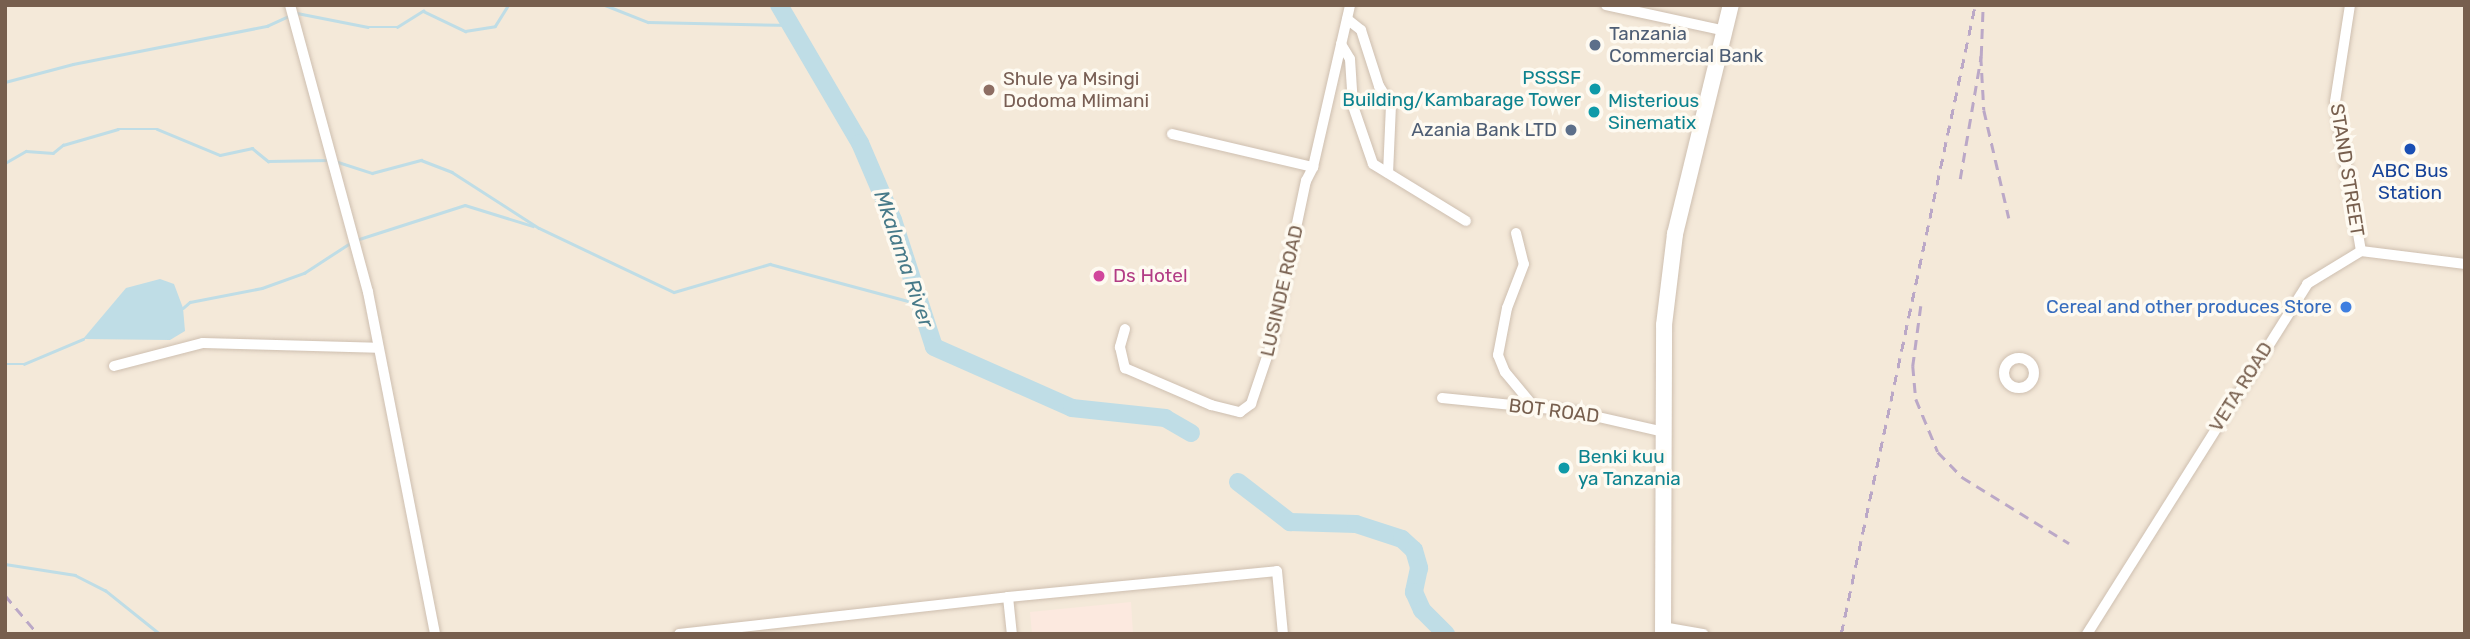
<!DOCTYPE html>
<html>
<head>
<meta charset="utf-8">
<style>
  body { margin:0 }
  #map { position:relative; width:2470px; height:639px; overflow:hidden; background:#fcf6ea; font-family:Rubik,sans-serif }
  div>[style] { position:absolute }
  .residential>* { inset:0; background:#f4e9d9 }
  .commercial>* { inset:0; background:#fce9df }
  .water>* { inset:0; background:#bfdde6 }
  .stream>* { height:2.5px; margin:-1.25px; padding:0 1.25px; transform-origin:1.25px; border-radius:1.25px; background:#bfdde6 }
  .river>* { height:18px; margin:-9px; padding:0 9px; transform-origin:9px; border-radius:9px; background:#bfdde6 }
  .roads { filter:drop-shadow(0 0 2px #cebfb0) drop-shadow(0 0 2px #cebfb0) }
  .minor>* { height:10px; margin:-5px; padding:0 5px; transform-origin:5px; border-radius:5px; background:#fff }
  .minor>.ring { margin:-5px; padding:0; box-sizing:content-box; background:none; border:10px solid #fff; border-radius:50% }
  .secondary>* { height:16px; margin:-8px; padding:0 8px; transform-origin:8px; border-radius:8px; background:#fff }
  .rail>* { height:2.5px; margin-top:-1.25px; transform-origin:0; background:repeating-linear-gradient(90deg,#bba8c7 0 10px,transparent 0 17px) }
  .dots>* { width:19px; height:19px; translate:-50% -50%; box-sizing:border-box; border:4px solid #fefaf1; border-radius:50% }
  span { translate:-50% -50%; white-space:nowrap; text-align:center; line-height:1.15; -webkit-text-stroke:7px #fefaf1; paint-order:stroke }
  .service-label { font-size:19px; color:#4e5e75 }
  .left { translate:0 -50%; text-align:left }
  .right { translate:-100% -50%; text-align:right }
  .culture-label { font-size:19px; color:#0d838f }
  .education-label { font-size:19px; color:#785e54 }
  .street-label { font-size:19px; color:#775f4e }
  .transit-label { font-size:19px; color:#164399 }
  .hotel-label { font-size:19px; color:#b23c85 }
  .shop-label { font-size:19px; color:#366cbe }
  .water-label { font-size:21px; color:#477a89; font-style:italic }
  .frame { position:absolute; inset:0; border:7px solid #775f4e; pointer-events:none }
</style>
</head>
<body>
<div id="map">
  <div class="residential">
    <div style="clip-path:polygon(5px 5px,2465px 5px,2465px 634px,5px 634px)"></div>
  </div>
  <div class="commercial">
    <div style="clip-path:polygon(1131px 602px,1133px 634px,1032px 634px,1030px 612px)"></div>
  </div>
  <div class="water">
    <div style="clip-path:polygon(160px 279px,174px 284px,183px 308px,185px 331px,170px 340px,83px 339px,126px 288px)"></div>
  </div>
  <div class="stream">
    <div style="left:605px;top:5px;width:46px;rotate:21.6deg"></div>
    <div style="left:648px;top:22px;width:146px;rotate:1.2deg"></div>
    <div style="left:297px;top:13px;width:72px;rotate:11.2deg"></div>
    <div style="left:368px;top:27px;width:29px"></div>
    <div style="left:397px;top:27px;width:31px;rotate:-32deg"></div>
    <div style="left:423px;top:11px;width:47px;rotate:25.5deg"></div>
    <div style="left:465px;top:31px;width:30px;rotate:-9deg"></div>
    <div style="left:495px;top:26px;width:25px;rotate:-58deg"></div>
    <div style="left:5px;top:82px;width:70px;rotate:-14.8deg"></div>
    <div style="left:73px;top:64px;width:198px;rotate:-11.1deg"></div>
    <div style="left:267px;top:26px;width:26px;rotate:-25deg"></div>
    <div style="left:335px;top:161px;width:39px;rotate:18deg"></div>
    <div style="left:372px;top:173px;width:51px;rotate:-14.9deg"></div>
    <div style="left:421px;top:160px;width:33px;rotate:21deg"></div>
    <div style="left:452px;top:172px;width:103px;rotate:32.8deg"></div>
    <div style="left:539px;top:228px;width:149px;rotate:25.4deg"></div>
    <div style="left:674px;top:292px;width:100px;rotate:-16.3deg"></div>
    <div style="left:770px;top:264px;width:158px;rotate:15deg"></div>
    <div style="left:5px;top:163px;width:24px;rotate:-30deg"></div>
    <div style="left:26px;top:151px;width:27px;rotate:4deg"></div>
    <div style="left:53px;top:153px;width:13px;rotate:-39deg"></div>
    <div style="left:63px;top:145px;width:57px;rotate:-16.2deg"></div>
    <div style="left:118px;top:129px;width:39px"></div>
    <div style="left:157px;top:129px;width:68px;rotate:22.4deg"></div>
    <div style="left:220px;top:155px;width:33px;rotate:-12deg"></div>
    <div style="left:252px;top:148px;width:21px;rotate:39deg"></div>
    <div style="left:268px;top:161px;width:61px;rotate:-0.9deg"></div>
    <div style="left:356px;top:240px;width:114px;rotate:-17.8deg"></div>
    <div style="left:465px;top:205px;width:71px;rotate:17.2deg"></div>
    <div style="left:183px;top:308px;width:9px;rotate:-41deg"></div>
    <div style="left:190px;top:302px;width:73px;rotate:-11deg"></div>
    <div style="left:262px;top:288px;width:45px;rotate:-19.7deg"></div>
    <div style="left:304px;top:273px;width:55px;rotate:-33.1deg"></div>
    <div style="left:5px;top:364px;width:19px"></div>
    <div style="left:24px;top:364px;width:64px;rotate:-23deg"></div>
    <div style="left:5px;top:564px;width:71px;rotate:8.9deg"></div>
    <div style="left:75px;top:575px;width:34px;rotate:27deg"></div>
    <div style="left:105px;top:590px;width:70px;rotate:38.7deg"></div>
  </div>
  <div class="river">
    <div style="left:779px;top:5px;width:160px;rotate:59.6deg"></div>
    <div style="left:860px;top:143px;width:84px;rotate:66.8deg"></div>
    <div style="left:893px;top:220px;width:133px;rotate:72.1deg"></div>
    <div style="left:934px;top:347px;width:151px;rotate:23.8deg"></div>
    <div style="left:1072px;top:408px;width:94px;rotate:6.1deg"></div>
    <div style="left:1165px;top:418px;width:30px;rotate:30deg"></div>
    <div style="left:1238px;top:482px;width:66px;rotate:37.6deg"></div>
    <div style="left:1290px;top:522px;width:66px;rotate:1.7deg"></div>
    <div style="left:1356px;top:524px;width:48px;rotate:18.1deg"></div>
    <div style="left:1402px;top:539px;width:16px;rotate:43deg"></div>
    <div style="left:1414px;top:550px;width:19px;rotate:74deg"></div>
    <div style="left:1419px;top:568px;width:25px;rotate:102deg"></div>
    <div style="left:1414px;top:592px;width:20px;rotate:66deg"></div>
    <div style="left:1422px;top:610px;width:34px;rotate:45deg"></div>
  </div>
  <div class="roads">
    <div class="minor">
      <div style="left:290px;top:5px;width:297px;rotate:74.8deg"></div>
      <div style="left:368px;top:292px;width:349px;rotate:78.9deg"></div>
      <div style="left:1606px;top:5px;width:122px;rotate:12.3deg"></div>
      <div style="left:2350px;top:5px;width:98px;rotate:98.8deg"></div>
      <div style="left:2335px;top:102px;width:151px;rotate:80.1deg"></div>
      <div style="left:1347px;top:19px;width:18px;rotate:38deg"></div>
      <div style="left:1361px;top:30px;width:59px;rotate:72.2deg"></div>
      <div style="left:1379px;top:86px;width:22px;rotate:58deg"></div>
      <div style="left:1391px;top:105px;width:68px;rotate:92.5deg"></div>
      <div style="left:1341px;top:44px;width:17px;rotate:59deg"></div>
      <div style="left:1350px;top:59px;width:47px;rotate:86.3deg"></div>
      <div style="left:1353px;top:106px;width:61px;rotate:71deg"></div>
      <div style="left:1373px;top:164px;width:109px;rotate:31.5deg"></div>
      <div style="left:1172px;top:134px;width:145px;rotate:13.2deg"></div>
      <div style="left:1516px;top:233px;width:32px;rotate:76deg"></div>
      <div style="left:1524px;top:264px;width:47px;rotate:111.1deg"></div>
      <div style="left:1507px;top:308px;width:48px;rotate:100.8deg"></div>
      <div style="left:1498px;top:355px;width:18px;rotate:68deg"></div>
      <div style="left:1505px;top:372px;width:47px;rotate:50.2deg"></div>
      <div style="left:1125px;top:329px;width:19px;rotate:106deg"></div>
      <div style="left:1120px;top:347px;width:22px;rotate:77deg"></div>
      <div style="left:1125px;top:368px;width:94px;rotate:23.3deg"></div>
      <div style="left:1211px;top:405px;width:30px;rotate:14deg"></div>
      <div style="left:1240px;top:412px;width:14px;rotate:-36deg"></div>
      <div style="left:1251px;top:404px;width:65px;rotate:-71.3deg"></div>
      <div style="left:1272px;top:342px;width:165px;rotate:-78.1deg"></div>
      <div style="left:1306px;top:181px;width:16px;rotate:-63deg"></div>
      <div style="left:1313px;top:167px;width:166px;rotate:-77.1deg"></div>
      <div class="ring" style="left:2004px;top:358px;width:20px;height:20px"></div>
      <div style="left:114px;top:366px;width:92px;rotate:-14.5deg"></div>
      <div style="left:203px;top:343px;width:174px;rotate:1.6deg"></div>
      <div style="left:1442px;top:398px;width:131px;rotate:5.7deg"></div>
      <div style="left:1572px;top:411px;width:94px;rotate:12.9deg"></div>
      <div style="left:1008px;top:597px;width:270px;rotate:-5.5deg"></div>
      <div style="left:1277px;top:571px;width:63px;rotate:84.6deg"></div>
      <div style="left:1663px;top:627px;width:41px;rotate:9.9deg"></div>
      <div style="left:679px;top:634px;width:331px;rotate:-6.4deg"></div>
      <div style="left:1008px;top:597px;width:37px;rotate:84deg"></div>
      <div style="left:2087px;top:634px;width:413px;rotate:-57.8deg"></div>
      <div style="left:2307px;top:284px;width:63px;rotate:-31.4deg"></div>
      <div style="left:2361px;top:251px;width:105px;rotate:7.1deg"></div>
    </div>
    <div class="secondary">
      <div style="left:1663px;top:634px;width:309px;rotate:-89.8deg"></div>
      <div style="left:1664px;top:325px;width:92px;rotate:-83.1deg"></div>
      <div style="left:1675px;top:234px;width:236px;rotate:-76.3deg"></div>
    </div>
  </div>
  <div class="rail">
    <div style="left:1981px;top:56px;width:51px;rotate:-87.8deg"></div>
    <div style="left:1960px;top:179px;width:125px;rotate:-80.3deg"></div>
    <div style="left:1981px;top:56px;width:54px;rotate:86.8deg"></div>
    <div style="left:1984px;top:110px;width:111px;rotate:77deg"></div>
    <div style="left:1921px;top:306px;width:61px;rotate:97.6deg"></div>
    <div style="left:1913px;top:366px;width:33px;rotate:85deg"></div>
    <div style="left:1916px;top:399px;width:57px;rotate:67.5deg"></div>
    <div style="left:1938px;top:452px;width:35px;rotate:46deg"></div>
    <div style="left:1962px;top:477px;width:126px;rotate:31.7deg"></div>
    <div style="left:5px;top:595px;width:51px;rotate:49.8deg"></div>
    <div style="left:1841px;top:634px;width:643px;rotate:-77.97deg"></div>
  </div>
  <div class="dots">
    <div style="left:1595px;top:45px;background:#5c6f8a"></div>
    <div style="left:1595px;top:89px;background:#0f9aa8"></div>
    <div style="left:989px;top:90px;background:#8d6e63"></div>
    <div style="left:1594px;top:112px;background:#0f9aa8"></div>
    <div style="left:1571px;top:130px;background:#5c6f8a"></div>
    <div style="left:2410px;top:149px;background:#1a4fb4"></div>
    <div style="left:1099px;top:276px;background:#d1479c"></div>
    <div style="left:2346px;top:307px;background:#3f7fe0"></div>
    <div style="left:1564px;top:468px;background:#0f9aa8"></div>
  </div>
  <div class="service-label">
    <span class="left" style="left:1609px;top:45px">Tanzania<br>Commercial Bank</span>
    <span class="right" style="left:1557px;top:130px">Azania Bank LTD</span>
  </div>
  <div class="culture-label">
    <span class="right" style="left:1581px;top:89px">PSSSF<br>Building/Kambarage Tower</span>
    <span class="left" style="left:1608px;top:112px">Misterious<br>Sinematix</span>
    <span class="left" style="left:1578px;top:468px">Benki kuu<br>ya Tanzania</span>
  </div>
  <div class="education-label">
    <span class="left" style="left:1003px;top:90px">Shule ya Msingi<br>Dodoma Mlimani</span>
  </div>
  <div class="street-label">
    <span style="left:2347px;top:170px;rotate:81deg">STAND STREET</span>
    <span style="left:1282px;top:291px;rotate:-77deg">LUSINDE ROAD</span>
    <span style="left:2241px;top:387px;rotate:-58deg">VETA ROAD</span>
    <span style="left:1554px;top:411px;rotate:7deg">BOT ROAD</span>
  </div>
  <div class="transit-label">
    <span style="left:2410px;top:182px">ABC Bus<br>Station</span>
  </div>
  <div class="hotel-label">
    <span class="left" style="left:1113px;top:276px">Ds Hotel</span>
  </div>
  <div class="shop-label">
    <span class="right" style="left:2332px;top:307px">Cereal and other produces Store</span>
  </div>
  <div class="water-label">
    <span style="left:904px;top:259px;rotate:71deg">Mkalama River</span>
  </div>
  <div class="frame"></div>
</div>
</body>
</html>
